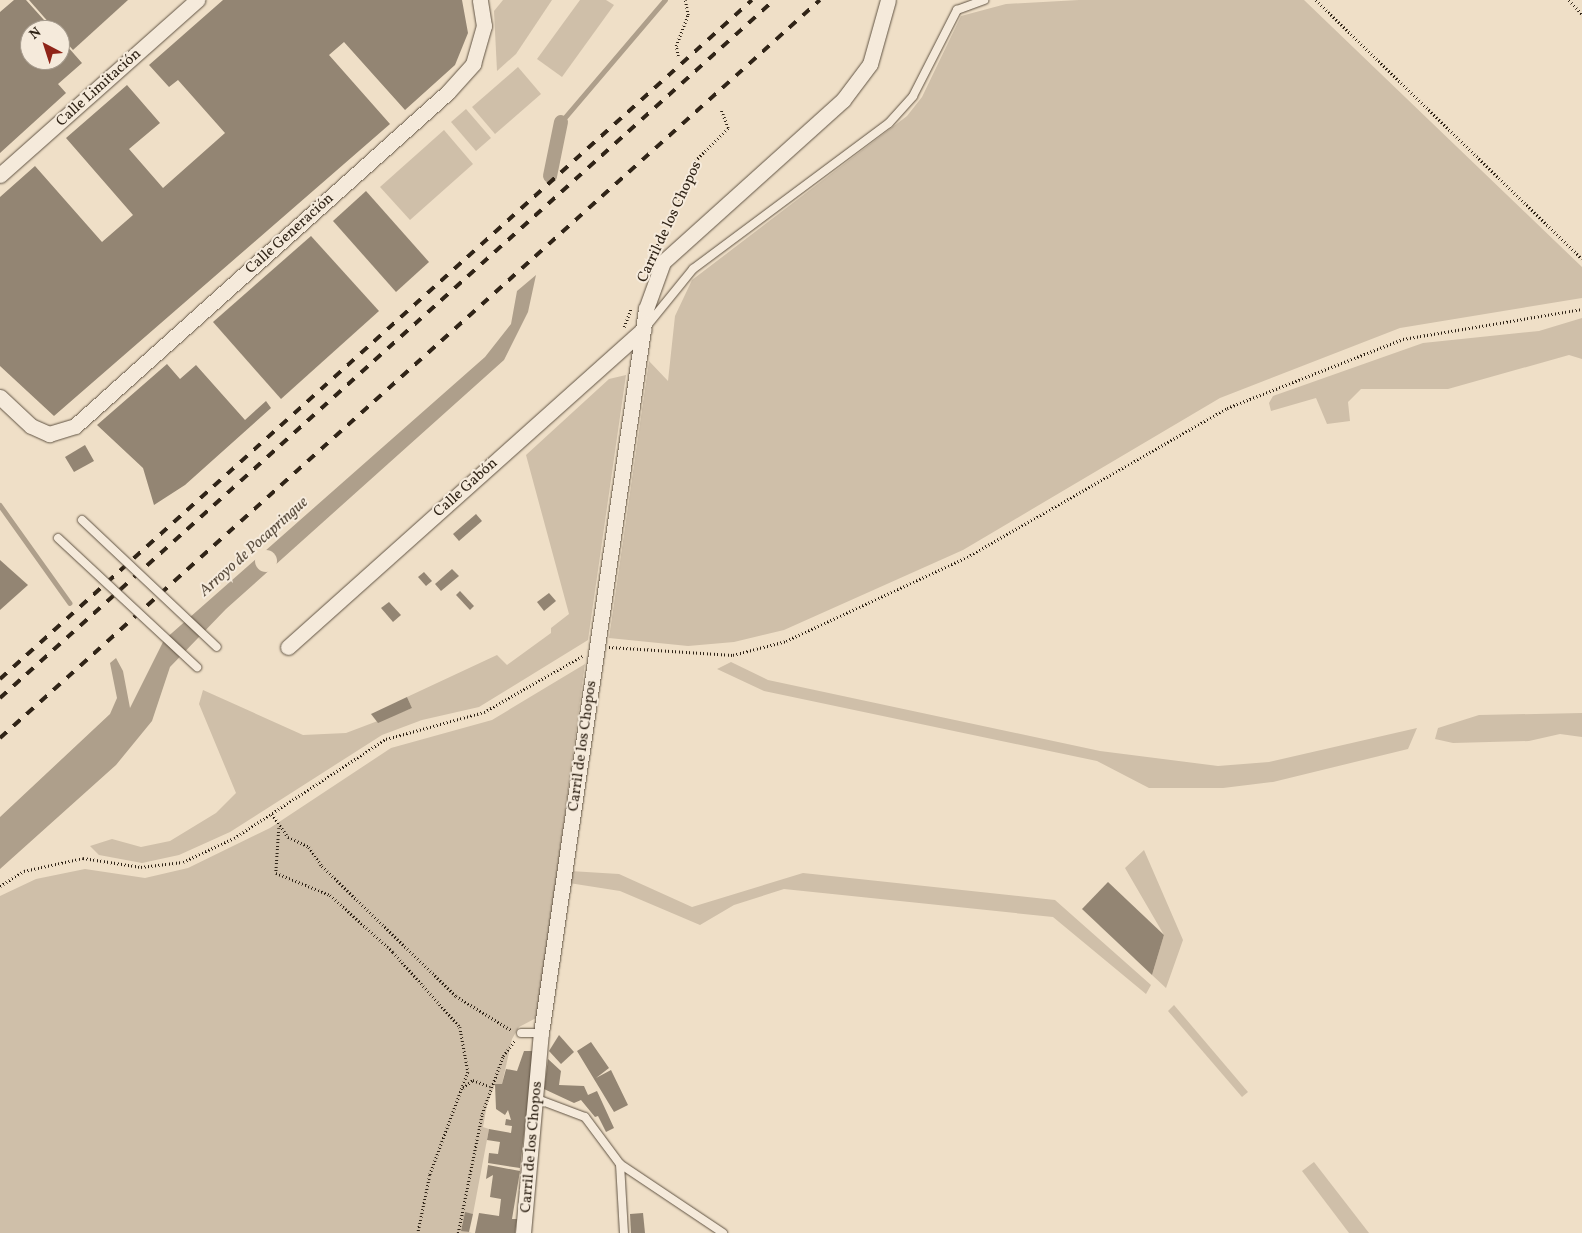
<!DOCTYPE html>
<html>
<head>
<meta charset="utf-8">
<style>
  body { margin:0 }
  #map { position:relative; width:1582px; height:1233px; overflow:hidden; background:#efdfc7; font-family:Vollkorn,serif }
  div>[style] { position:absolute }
  .green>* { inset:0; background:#cfbfa9 }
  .water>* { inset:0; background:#ae9f8b }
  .pier>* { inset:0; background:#efdfc7 }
  .round { border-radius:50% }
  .stream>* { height:4.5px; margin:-2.25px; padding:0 2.25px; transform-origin:2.25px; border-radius:2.25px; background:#ae9f8b }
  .canal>* { height:14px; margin:-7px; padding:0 7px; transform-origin:7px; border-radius:7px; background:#ae9f8b }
  .building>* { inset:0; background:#938573 }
  .path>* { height:2.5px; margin-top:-1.25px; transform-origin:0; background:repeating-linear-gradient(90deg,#302417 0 1px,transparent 0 3.5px) }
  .roads { filter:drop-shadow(0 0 1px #605343) drop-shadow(0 0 1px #605343) }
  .lane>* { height:8px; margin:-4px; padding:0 4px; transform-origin:4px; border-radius:4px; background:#f5eadb }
  .street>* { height:15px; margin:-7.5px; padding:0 7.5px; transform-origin:7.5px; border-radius:7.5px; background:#f5eadb }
  .rail>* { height:4px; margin-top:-2px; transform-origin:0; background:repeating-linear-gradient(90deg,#302417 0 9px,transparent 0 18px) }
  .bridges { filter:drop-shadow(0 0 1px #605343) drop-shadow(0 0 1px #605343) }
  .lane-bridge>* { height:8px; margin:-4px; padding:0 4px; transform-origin:4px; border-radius:4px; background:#f5eadb }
  span { translate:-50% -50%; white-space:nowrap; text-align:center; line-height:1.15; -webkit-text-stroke:4px #f5eadb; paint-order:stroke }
  .street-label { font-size:15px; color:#302417 }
  .water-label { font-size:16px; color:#5c4f40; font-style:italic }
  .north { position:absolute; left:20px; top:20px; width:50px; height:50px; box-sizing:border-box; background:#f5eadb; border:1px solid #a69b8d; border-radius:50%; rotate:320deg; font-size:14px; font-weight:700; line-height:20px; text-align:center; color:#302417 }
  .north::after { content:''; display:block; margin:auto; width:18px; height:22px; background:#8f2418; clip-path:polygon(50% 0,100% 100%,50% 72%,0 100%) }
</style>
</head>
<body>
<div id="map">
  <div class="green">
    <div style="clip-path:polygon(503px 0,552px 0,516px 54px,497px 71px,494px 11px)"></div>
    <div style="clip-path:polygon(580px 0,606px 0,614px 5px,562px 77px,537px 59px)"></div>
    <div style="clip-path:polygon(1079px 0,1304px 0,1582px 267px,1582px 298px,1400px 328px,1220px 398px,963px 550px,784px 630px,734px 642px,688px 646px,609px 638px,649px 361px,668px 381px,675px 316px,692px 280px,907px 116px,922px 97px,961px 16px,1006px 4px)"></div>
    <div style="clip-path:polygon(518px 67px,541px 94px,495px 134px,472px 107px)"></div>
    <div style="clip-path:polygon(466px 109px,491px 138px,476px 151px,451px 122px)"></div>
    <div style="clip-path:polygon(444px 130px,473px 164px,410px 220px,380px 187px)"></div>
    <div style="clip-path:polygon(1582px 318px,1582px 359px,1569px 355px,1448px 389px,1361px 389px,1348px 402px,1350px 421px,1327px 424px,1316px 398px,1271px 411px,1269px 403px,1273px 396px,1423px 343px,1539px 331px)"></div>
    <div style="clip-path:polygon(626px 375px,588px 640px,479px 707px,422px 720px,382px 735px,230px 832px,179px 855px,142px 863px,99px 855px,90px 846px,112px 839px,141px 847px,170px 841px,216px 813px,236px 793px,199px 704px,203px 690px,303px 735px,346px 733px,412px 708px,407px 697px,497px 655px,507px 665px,551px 633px,551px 628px,569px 614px,526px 455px,609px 379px)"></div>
    <div style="clip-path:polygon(731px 662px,768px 680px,1100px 751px,1218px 766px,1269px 762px,1417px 728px,1408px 749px,1273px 782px,1223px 788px,1149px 788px,1097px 761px,764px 691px,717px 669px)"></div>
    <div style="clip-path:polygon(585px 664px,538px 1017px,519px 1027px,512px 1039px,502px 1084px,495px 1084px,487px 1105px,483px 1127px,489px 1129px,473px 1214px,465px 1213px,461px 1230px,472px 1233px,0 1233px,0 896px,36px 879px,85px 869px,145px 878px,188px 868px,270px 828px,391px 748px,492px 720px)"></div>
    <div style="clip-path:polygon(1582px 713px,1582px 737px,1560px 734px,1529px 741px,1453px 743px,1435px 739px,1438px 728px,1479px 715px)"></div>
    <div style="clip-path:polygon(1144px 850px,1183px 940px,1166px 988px,1152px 975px,1164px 935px,1125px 868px)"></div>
    <div style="clip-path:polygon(570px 871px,619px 874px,692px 907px,803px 873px,1055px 900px,1151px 985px,1146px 994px,1053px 917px,784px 889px,734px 905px,700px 925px,620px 891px,569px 883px)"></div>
    <div style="clip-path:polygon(1174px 1005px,1248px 1092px,1242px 1097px,1168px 1011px)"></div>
    <div style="clip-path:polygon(1314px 1162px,1369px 1233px,1349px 1233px,1302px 1171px)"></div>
  </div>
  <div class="water">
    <div style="clip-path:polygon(536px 275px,528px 312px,504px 360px,226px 609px,170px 667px,152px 721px,116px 765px,0 869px,0 817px,110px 714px,117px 698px,110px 663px,116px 658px,123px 671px,130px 708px,164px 640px,485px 357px,511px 324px,517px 291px)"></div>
  </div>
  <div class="pier">
    <div class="round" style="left:255px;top:550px;width:22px;height:22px"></div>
  </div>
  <div class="stream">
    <div style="left:561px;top:122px;width:160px;rotate:-49.6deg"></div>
    <div style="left:0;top:505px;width:120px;rotate:54.5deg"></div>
  </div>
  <div class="canal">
    <div style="left:550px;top:176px;width:55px;rotate:-78.5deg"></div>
  </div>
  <div class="building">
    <div style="clip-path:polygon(14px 0,26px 0,53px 30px,30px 30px,30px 60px,60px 60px,60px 38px,82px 63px,58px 84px,66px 93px,0 153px,0 12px)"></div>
    <div style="clip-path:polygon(29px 0,128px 0,73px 50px)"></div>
    <div style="clip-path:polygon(223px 0,462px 0,468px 33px,455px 65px,405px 110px,344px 42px,329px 55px,390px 124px,54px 416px,0 366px,0 197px,35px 166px,102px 242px,133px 215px,66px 138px,127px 85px,160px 123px,129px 149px,163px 188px,225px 133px,178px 80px,169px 87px,149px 65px)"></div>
    <div style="clip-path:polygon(366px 191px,429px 262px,396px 292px,333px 221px)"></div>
    <div style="clip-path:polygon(311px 236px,379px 311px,281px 399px,213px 322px)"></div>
    <div style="clip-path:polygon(167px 364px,180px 379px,196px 365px,245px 420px,266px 401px,271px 408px,185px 485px,154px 505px,143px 468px,97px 425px)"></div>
    <div style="clip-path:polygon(85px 445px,94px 461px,74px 472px,65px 457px)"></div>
    <div style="clip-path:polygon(476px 514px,482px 521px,459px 541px,453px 534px)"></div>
    <div style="clip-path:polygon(0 560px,28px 585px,0 610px)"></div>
    <div style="clip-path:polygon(452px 569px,459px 576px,441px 591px,435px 584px)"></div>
    <div style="clip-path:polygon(424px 572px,432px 581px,426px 586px,418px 577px)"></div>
    <div style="clip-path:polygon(460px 591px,474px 606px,470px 610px,456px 595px)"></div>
    <div style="clip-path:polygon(549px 593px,556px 601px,544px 611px,537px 602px)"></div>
    <div style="clip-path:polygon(389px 602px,401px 615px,393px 622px,381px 608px)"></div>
    <div style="clip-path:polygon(407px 697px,412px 708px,378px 723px,371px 714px)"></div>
    <div style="clip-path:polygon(1108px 882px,1164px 935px,1152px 975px,1082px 909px)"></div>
    <div style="clip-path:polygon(559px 1035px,574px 1052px,561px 1064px,549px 1051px)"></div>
    <div style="clip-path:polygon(591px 1042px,609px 1068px,596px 1078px,611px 1070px,628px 1105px,614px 1112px,577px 1051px)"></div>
    <div style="clip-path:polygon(524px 1051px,534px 1051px,520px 1168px,488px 1163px,489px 1153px,498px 1154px,500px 1142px,487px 1140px,489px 1129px,511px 1133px,512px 1126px,505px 1125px,506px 1119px,511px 1120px,508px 1110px,505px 1115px,496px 1109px,495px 1084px,502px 1084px,506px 1069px,517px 1071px)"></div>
    <div style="clip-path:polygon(548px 1059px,561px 1071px,559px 1085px,584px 1086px,588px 1095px,597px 1091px,614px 1128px,606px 1132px,598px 1116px,595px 1117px,581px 1100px,574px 1103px,544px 1089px)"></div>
    <div style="clip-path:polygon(488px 1165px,520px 1171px,512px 1219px,517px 1219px,515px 1233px,475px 1233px,479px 1213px,499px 1216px,501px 1199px,490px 1197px,493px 1175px,486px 1179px)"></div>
    <div style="clip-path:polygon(465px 1212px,473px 1214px,469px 1232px,461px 1231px)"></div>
    <div style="clip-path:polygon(643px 1213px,645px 1233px,631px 1233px,630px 1214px)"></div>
  </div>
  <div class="path">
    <div style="left:1316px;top:0;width:371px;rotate:44.2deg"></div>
    <div style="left:1569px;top:0;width:19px;rotate:47deg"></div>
    <div style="left:678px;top:56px;width:10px;rotate:-101deg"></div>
    <div style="left:676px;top:46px;width:33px;rotate:-69deg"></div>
    <div style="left:688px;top:15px;width:15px;rotate:-101deg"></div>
    <div style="left:656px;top:248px;width:95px;rotate:-65.9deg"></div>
    <div style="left:695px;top:161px;width:47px;rotate:-45deg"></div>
    <div style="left:728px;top:128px;width:19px;rotate:-111deg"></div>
    <div style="left:624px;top:327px;width:19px;rotate:-69deg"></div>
    <div style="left:609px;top:647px;width:124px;rotate:3.7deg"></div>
    <div style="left:733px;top:655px;width:55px;rotate:-14.8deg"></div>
    <div style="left:786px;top:641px;width:200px;rotate:-24.9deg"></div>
    <div style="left:967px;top:557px;width:300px;rotate:-29.8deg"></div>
    <div style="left:1227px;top:408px;width:189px;rotate:-21.4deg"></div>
    <div style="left:1403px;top:339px;width:181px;rotate:-9.5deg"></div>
    <div style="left:272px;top:814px;width:28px;rotate:55deg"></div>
    <div style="left:288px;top:837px;width:23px;rotate:25deg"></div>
    <div style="left:309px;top:847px;width:23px;rotate:56deg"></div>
    <div style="left:322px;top:866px;width:187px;rotate:44.1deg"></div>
    <div style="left:456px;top:996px;width:65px;rotate:31.7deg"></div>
    <div style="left:279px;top:828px;width:45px;rotate:93.8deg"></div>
    <div style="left:276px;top:873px;width:58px;rotate:22.2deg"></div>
    <div style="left:330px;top:895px;width:85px;rotate:42.1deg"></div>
    <div style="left:393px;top:952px;width:101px;rotate:48.2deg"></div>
    <div style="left:460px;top:1027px;width:46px;rotate:79.9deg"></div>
    <div style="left:468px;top:1072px;width:110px;rotate:110.3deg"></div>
    <div style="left:430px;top:1175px;width:59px;rotate:101.7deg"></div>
    <div style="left:0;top:886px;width:28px;rotate:-32deg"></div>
    <div style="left:24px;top:871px;width:60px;rotate:-12.4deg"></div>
    <div style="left:83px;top:858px;width:59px;rotate:8.8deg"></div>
    <div style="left:141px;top:867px;width:42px;rotate:-6.8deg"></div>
    <div style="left:183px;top:862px;width:56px;rotate:-25.2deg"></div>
    <div style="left:234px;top:838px;width:181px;rotate:-33.1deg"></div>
    <div style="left:386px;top:739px;width:102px;rotate:-15.4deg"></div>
    <div style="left:484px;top:712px;width:113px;rotate:-29.7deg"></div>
    <div style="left:463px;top:1088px;width:13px;rotate:-39deg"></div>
    <div style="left:473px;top:1080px;width:18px;rotate:22deg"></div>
    <div style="left:458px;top:1233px;width:121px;rotate:-78.6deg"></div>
    <div style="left:482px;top:1114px;width:62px;rotate:-70.1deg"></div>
    <div style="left:503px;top:1056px;width:20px;rotate:-53deg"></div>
  </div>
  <div class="roads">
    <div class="lane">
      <div style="left:645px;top:328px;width:76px;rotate:-50.9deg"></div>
      <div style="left:693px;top:269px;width:244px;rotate:-36.7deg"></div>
      <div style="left:889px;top:123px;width:36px;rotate:-48deg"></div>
      <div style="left:913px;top:96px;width:97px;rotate:-62.9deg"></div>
      <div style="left:957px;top:10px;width:29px;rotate:-20deg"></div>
      <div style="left:521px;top:1033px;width:20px"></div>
      <div style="left:537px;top:1099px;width:51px;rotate:20.6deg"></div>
      <div style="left:585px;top:1117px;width:59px;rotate:53.3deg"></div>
      <div style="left:620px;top:1164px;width:124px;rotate:33.8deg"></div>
      <div style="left:620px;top:1164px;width:69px;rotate:86.7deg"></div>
    </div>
    <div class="street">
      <div style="left:0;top:175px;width:264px;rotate:-41.6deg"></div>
      <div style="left:0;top:397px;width:42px;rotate:43.1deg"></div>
      <div style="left:31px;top:426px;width:20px;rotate:24deg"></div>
      <div style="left:49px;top:434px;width:27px;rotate:-17deg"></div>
      <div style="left:75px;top:426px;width:501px;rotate:-41.84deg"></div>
      <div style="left:448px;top:92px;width:38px;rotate:-48deg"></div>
      <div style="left:473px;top:64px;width:40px;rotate:-74deg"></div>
      <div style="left:484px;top:26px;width:26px;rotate:-99deg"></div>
      <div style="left:288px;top:647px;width:477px;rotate:-41.8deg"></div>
      <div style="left:523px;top:1233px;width:201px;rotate:-84.9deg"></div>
      <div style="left:541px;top:1033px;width:732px;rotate:-81.75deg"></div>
      <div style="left:646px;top:309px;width:50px;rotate:-70.1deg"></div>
      <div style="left:663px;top:262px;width:242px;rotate:-42deg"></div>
      <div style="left:843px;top:100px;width:45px;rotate:-53.1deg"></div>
      <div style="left:870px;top:64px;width:66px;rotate:-74.3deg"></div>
    </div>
  </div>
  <div class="rail">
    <div style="left:0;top:679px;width:1013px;rotate:-42.08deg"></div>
    <div style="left:0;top:698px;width:1042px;rotate:-42.04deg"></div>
    <div style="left:0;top:738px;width:1103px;rotate:-41.99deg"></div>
  </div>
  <div class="bridges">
    <div class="lane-bridge">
      <div style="left:82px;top:520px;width:185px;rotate:43.3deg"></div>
      <div style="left:58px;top:538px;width:190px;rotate:42.9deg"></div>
    </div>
  </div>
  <div class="street-label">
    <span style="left:99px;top:88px;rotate:-42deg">Calle Limitación</span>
    <span style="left:670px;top:222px;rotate:-65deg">Carril de los Chopos</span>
    <span style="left:290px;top:234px;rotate:-42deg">Calle Generación</span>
    <span style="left:466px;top:488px;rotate:-42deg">Calle Gabón</span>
    <span style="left:583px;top:746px;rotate:-82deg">Carril de los Chopos</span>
    <span style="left:532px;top:1147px;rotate:-85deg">Carril de los Chopos</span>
  </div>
  <div class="water-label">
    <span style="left:254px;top:547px;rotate:-42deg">Arroyo de Pocapringue</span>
  </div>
  <div class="north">N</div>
</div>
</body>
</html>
